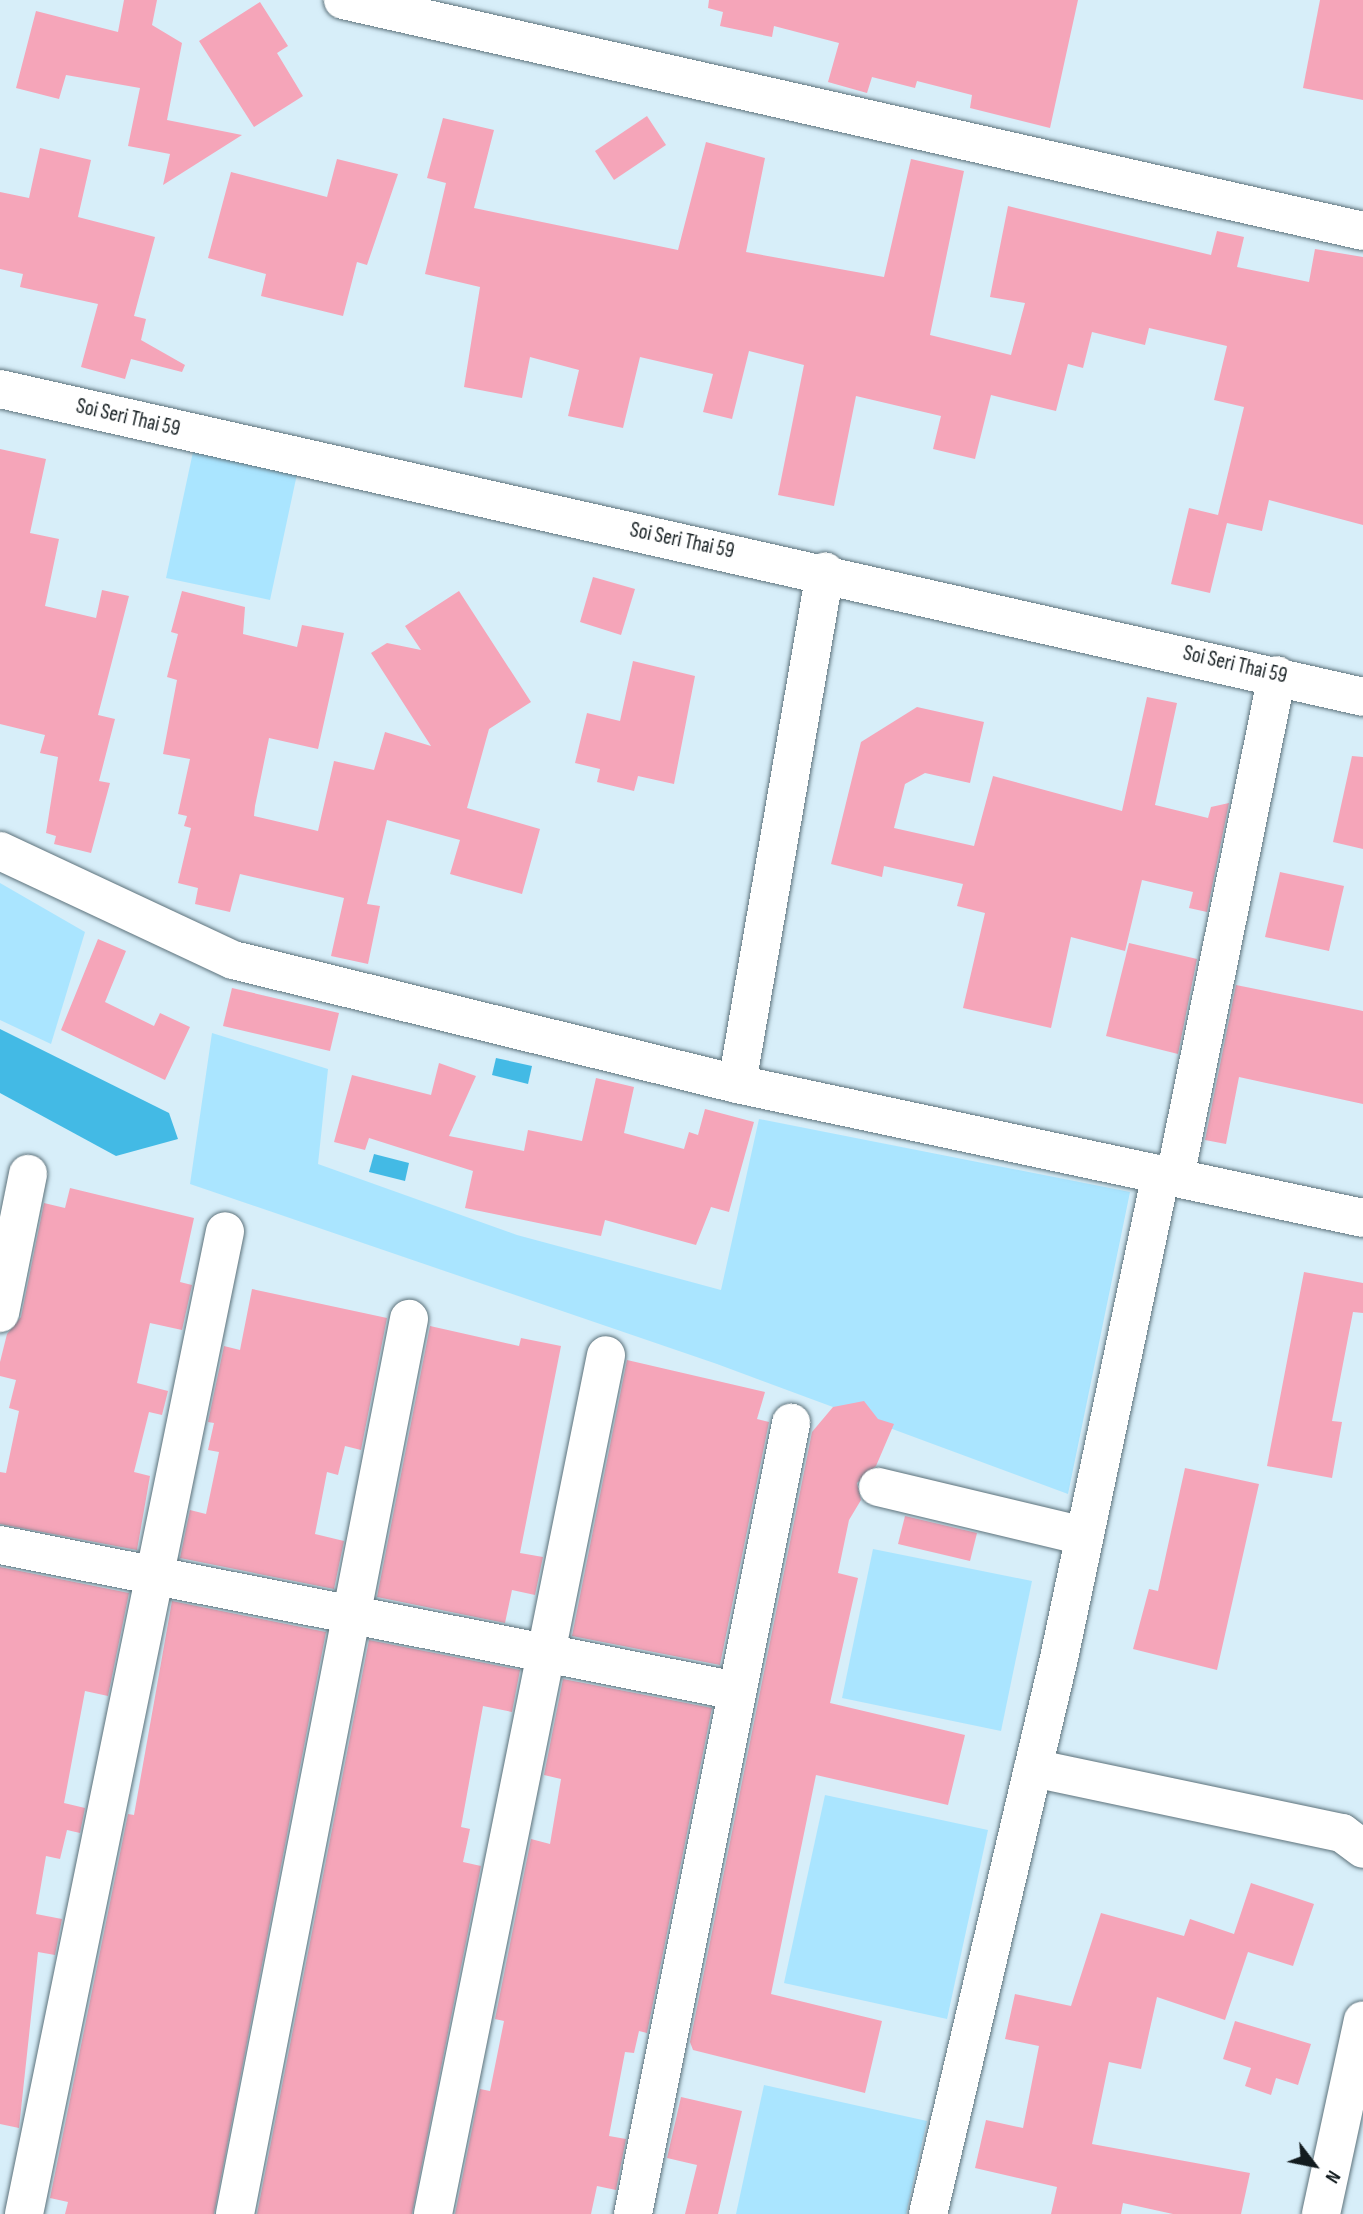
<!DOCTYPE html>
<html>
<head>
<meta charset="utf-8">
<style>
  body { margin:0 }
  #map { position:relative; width:1363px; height:2214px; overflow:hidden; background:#d7eef9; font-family:"Sofia Sans Condensed",sans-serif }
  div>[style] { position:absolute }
  .green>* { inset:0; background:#aae5ff }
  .water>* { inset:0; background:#43bae5 }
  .building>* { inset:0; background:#f5a5b9 }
  .roads { filter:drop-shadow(0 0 2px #5d727b) drop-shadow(0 0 2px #5d727b) }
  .minor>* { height:38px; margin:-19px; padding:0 19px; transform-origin:19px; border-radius:19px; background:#fff }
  span { translate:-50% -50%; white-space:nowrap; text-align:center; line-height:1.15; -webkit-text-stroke:7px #fff; paint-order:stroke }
  .street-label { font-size:21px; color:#131c1f }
  .north { position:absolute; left:1279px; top:2130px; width:70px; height:70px; -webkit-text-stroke:5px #fff; paint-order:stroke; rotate:122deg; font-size:19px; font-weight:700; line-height:28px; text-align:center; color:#131c1f }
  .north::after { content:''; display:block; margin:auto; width:24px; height:32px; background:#131c1f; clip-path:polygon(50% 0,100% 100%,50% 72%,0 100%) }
</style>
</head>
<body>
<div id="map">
  <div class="green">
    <div style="clip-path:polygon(193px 452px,297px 474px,270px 600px,166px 578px)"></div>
    <div style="clip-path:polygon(0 883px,85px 932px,51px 1044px,0 1020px)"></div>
    <div style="clip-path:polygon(212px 1033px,328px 1069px,318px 1164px,517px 1235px,721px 1290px,759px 1119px,1130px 1192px,1068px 1494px,717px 1364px,190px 1184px)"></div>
    <div style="clip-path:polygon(873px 1549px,1032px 1581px,1001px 1731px,842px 1698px)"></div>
    <div style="clip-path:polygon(825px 1795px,988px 1830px,947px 2019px,784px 1983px)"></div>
    <div style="clip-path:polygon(764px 2085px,927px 2121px,906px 2214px,736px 2214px)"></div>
  </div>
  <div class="water">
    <div style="clip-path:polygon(0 1029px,169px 1113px,178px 1139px,116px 1156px,0 1093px)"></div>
    <div style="clip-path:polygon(496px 1058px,532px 1066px,528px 1084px,492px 1075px)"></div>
    <div style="clip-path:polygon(374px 1154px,409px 1163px,405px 1181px,369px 1172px)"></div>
  </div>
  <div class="building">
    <div style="clip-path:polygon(124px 0,157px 0,152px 25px,182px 43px,167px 120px,242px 135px,163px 185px,170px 154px,128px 146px,140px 88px,66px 75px,59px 99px,16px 88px,36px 11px,118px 32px)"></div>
    <div style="clip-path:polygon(709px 0,1078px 0,1050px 128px,970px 108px,972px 95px,917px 81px,915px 88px,872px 77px,867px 93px,828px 82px,839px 43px,774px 26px,772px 37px,720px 26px,723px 12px,708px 8px)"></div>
    <div style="clip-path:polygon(1320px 0,1363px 0,1363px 100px,1303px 88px)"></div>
    <div style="clip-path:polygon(260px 2px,288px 46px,277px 53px,303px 96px,254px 127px,199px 41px)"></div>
    <div style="clip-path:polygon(647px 116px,666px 145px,614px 180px,595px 151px)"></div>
    <div style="clip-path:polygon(443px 118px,494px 130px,474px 208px,678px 250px,706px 142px,765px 158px,746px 252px,884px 277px,911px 159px,964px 171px,930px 335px,1011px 355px,1025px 303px,990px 297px,1008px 206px,1211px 255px,1217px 231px,1244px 237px,1237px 267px,1309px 282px,1315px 249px,1363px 257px,1363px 525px,1269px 500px,1262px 531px,1227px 523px,1210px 593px,1171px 584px,1189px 508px,1218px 515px,1244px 407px,1214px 400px,1227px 346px,1149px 328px,1145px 345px,1092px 332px,1083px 368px,1068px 364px,1056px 411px,991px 395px,975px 459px,933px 449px,941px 416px,856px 396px,834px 506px,778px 495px,804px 365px,749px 351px,732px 419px,703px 412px,713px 374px,640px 357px,623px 428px,568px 416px,579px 370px,530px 357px,522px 398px,464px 387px,480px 287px,425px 274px,446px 183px,427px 178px)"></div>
    <div style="clip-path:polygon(40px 148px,91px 160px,78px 217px,155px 237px,134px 316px,146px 319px,141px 340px,185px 365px,182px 372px,131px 359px,125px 379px,81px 367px,98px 304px,20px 287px,23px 274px,0 269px,0 192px,29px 198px)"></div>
    <div style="clip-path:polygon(337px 159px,398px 174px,367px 265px,357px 262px,343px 316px,261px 296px,266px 274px,208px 258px,231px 172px,327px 197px)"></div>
    <div style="clip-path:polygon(0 449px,46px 459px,30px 533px,59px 539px,45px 606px,96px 618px,102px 590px,129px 596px,98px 715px,115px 719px,99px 781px,110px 783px,91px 853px,54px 844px,56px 836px,46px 833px,58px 757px,40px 753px,45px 735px,0 724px)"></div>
    <div style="clip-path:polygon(593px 577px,635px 589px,621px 635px,580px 622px)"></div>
    <div style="clip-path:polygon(182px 591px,245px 607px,243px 634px,297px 647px,302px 625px,344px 633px,318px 749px,269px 738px,255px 806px,254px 816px,318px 831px,334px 761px,374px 770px,385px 732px,431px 746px,371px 653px,387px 643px,421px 650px,405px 626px,459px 591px,531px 702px,489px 729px,467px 808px,540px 829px,522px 894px,450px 874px,460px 840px,387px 820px,367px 904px,380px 906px,368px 964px,331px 956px,344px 898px,240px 874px,230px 912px,195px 904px,198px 888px,178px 883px,191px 828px,184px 826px,187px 816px,178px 814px,190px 759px,163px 754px,177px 680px,167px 677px,178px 634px,171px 632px)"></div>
    <div style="clip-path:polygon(633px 661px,695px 676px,674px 784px,638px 776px,634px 791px,597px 782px,600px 769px,575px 763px,587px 713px,620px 721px)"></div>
    <div style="clip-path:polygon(1147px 697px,1177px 703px,1155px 805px,1208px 818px,1211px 807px,1229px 803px,1207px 912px,1189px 908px,1193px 892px,1142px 880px,1125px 951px,1071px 937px,1051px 1028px,963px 1008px,985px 913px,957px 906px,963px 884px,884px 866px,882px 877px,831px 864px,861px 742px,917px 707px,984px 722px,970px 783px,925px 773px,905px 784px,894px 828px,974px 846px,993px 776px,1122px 811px)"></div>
    <div style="clip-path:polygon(1352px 756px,1363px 757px,1363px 849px,1333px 842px)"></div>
    <div style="clip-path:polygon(1280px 872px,1344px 886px,1329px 951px,1265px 937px)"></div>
    <div style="clip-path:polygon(98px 939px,126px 951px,105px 1002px,154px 1026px,160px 1013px,190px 1027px,165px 1080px,61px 1030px)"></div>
    <div style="clip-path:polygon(1129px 943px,1197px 959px,1178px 1054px,1106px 1036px)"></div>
    <div style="clip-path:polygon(1236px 985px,1363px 1011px,1363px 1104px,1239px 1077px,1226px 1144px,1205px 1140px)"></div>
    <div style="clip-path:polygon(232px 988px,339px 1013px,330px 1051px,223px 1026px)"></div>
    <div style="clip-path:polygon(439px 1063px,476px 1076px,449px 1136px,524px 1151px,528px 1130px,582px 1141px,596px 1078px,634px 1087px,624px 1133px,684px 1149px,689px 1132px,698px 1135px,705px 1109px,754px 1122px,729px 1212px,711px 1207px,696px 1245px,605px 1220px,601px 1236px,465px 1208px,473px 1171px,369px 1138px,365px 1150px,334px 1142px,352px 1075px,431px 1095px)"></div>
    <div style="clip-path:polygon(70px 1188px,194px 1218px,180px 1282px,192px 1285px,182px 1330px,150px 1323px,137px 1383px,168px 1391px,162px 1415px,149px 1412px,134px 1472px,150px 1476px,137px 1550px,0 1524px,0 1472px,6px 1473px,19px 1411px,9px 1408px,16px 1380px,0 1376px,0 1362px,7px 1334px,21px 1317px,44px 1203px,65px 1208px)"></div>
    <div style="clip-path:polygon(1304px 1272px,1363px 1283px,1363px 1313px,1353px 1312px,1332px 1421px,1342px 1422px,1332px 1478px,1267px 1466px)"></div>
    <div style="clip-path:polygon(252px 1289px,387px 1318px,361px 1450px,345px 1446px,338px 1475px,327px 1472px,315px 1534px,344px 1541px,334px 1589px,180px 1558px,190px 1510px,206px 1514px,219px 1452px,208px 1450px,214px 1423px,208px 1422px,224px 1346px,240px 1350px)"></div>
    <div style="clip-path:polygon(430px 1326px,519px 1346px,521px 1338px,561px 1346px,520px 1553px,543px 1557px,535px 1595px,512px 1590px,505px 1623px,377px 1597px)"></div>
    <div style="clip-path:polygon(627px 1360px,765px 1392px,757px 1419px,769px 1422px,720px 1665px,572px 1636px)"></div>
    <div style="clip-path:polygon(864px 1401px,878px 1419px,894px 1424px,876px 1466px,857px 1483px,861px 1500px,849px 1520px,838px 1573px,858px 1578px,830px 1703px,965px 1735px,948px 1805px,816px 1775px,771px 1994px,882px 2021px,865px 2093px,693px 2050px,690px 2042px,812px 1432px,833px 1407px)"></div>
    <div style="clip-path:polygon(1185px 1468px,1259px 1484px,1217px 1670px,1133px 1649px,1149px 1589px,1158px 1591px)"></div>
    <div style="clip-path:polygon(905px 1516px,977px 1533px,970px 1561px,898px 1544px)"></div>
    <div style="clip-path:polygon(0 1567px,129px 1593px,108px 1696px,85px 1691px,64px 1803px,85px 1808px,80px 1833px,67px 1830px,60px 1859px,46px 1856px,36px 1914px,62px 1919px,55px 1955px,38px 1952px,19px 2128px,0 2124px)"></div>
    <div style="clip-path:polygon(172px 1601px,326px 1632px,214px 2214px,65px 2214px,68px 2202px,50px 2198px,128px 1814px,134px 1815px)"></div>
    <div style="clip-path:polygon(369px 1640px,520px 1670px,512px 1712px,483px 1706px,461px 1827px,470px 1829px,463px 1862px,481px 1866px,412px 2214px,257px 2214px)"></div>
    <div style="clip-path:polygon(563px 1679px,712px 1708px,647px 2033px,639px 2031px,634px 2053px,625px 2052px,609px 2136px,626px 2139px,616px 2190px,597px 2186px,591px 2214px,455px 2214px,480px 2089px,490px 2091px,504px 2021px,495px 2019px,531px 1839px,550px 1844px,561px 1779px,544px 1775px)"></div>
    <div style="clip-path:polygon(1251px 1883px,1314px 1904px,1293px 1966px,1248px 1952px,1225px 2020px,1157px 1997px,1141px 2069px,1109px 2062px,1092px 2144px,1250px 2173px,1241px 2214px,1173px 2214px,1123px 2203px,1121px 2214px,1051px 2214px,1057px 2187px,975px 2168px,986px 2120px,1023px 2128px,1039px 2046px,1005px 2039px,1015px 1994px,1071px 2006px,1101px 1913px,1184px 1936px,1190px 1919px,1234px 1934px)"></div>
    <div style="clip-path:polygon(1235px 2021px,1311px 2044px,1298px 2085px,1276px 2078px,1271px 2095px,1245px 2086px,1251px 2068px,1223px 2059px)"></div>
    <div style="clip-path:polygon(681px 2097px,742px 2111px,718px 2214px,685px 2214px,697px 2165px,667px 2158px)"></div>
  </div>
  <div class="roads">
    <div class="minor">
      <div style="left:343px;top:0;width:1046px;rotate:12.76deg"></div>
      <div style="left:0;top:389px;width:1397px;rotate:12.73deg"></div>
      <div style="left:0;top:851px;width:257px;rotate:25.1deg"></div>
      <div style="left:233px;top:960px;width:519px;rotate:13.82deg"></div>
      <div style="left:737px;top:1084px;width:640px;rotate:12.08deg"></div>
      <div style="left:737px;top:1084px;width:520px;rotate:-80.25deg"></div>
      <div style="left:1175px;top:1177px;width:512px;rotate:-78.51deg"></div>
      <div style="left:0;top:1313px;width:142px;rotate:-78.6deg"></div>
      <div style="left:878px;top:1487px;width:212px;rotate:13.4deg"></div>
      <div style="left:0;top:1545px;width:751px;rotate:11.21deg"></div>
      <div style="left:1033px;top:1768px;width:316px;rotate:11.9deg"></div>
      <div style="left:1342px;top:1833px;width:26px;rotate:37deg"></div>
      <div style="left:24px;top:2214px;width:1003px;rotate:-78.44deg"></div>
      <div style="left:235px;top:2214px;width:912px;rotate:-79deg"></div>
      <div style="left:433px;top:2214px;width:876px;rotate:-78.61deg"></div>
      <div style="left:633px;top:2214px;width:807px;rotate:-78.7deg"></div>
      <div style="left:928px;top:2214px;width:571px;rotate:-76.74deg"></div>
      <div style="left:1059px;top:1658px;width:495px;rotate:-78.1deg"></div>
      <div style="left:1321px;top:2214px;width:198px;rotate:-77.8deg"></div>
    </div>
  </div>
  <div class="street-label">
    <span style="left:128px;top:418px;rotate:13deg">Soi Seri Thai 59</span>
    <span style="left:682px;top:541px;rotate:12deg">Soi Seri Thai 59</span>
    <span style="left:1235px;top:665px;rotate:13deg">Soi Seri Thai 59</span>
  </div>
  <div class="north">N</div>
</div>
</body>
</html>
